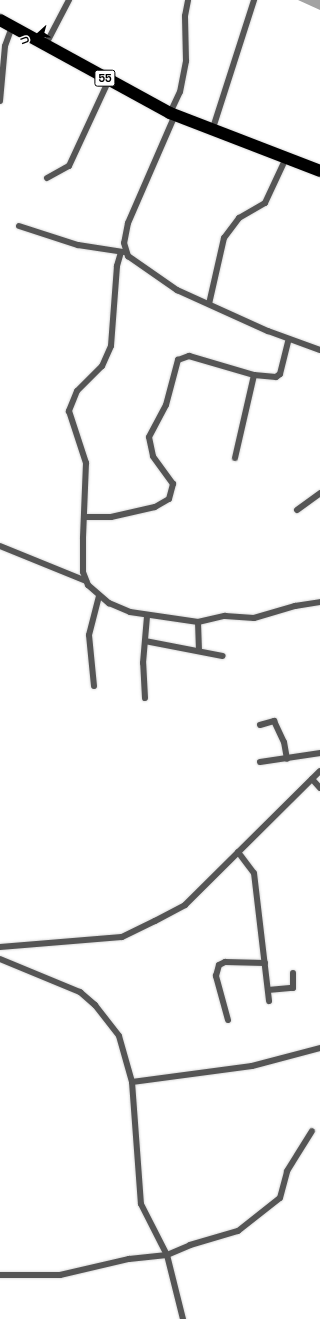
<!DOCTYPE html>
<html>
<head>
<meta charset="utf-8">
<style>
  body { margin:0 }
  #map { position:relative; width:320px; height:1319px; overflow:hidden; background:#fff; font-family:"Space Grotesk",sans-serif }
  div>[style] { position:absolute }
  .water>* { inset:0; background:#a3a3a3 }
  .roads { filter:drop-shadow(0 0 1px #dbdbdb) drop-shadow(0 0 1px #dbdbdb) }
  .street>* { height:6px; margin:-3px; padding:0 3px; transform-origin:3px; border-radius:3px; background:#555 }
  .highway>* { height:12px; margin:-6px; padding:0 6px; transform-origin:6px; border-radius:6px; background:#000 }
  span { translate:-50% -50%; white-space:nowrap; text-align:center; line-height:1.15; -webkit-text-stroke:3px #fff; paint-order:stroke }
  .shield-label span { padding:1px 3px; background:#fff; border:1px solid; border-radius:3px; -webkit-text-stroke-width:0 }
  .shield-label { font-size:11px; color:#000; font-weight:700 }
  .north { position:absolute; left:16px; top:16px; width:40px; height:40px; -webkit-text-stroke:3px #fff; paint-order:stroke; rotate:249deg; font-size:11px; font-weight:700; line-height:16px; text-align:center; color:#000 }
  .north::after { content:''; display:block; margin:auto; width:14px; height:18px; background:#000; clip-path:polygon(50% 0,100% 100%,50% 72%,0 100%) }
</style>
</head>
<body>
<div id="map">
  <div class="water">
    <div style="clip-path:polygon(298px 0,320px 0,320px 10px)"></div>
  </div>
  <div class="roads">
    <div class="street">
      <div style="left:46px;top:44px;width:50px;rotate:-62.4deg"></div>
      <div style="left:0;top:101px;width:55px;rotate:-84.8deg"></div>
      <div style="left:5px;top:46px;width:20px;rotate:-70deg"></div>
      <div style="left:170px;top:113px;width:23px;rotate:-65deg"></div>
      <div style="left:180px;top:92px;width:32px;rotate:-79deg"></div>
      <div style="left:186px;top:61px;width:45px;rotate:-91.3deg"></div>
      <div style="left:185px;top:16px;width:16px;rotate:-79deg"></div>
      <div style="left:175px;top:115px;width:118px;rotate:113.5deg"></div>
      <div style="left:128px;top:223px;width:20px;rotate:101deg"></div>
      <div style="left:124px;top:243px;width:14px;rotate:73deg"></div>
      <div style="left:128px;top:256px;width:60px;rotate:34.8deg"></div>
      <div style="left:177px;top:290px;width:100px;rotate:24.3deg"></div>
      <div style="left:268px;top:331px;width:55px;rotate:20.1deg"></div>
      <div style="left:212px;top:131px;width:138px;rotate:-72.2deg"></div>
      <div style="left:47px;top:178px;width:25px;rotate:-29deg"></div>
      <div style="left:69px;top:166px;width:95px;rotate:-65.1deg"></div>
      <div style="left:19px;top:226px;width:62px;rotate:17.9deg"></div>
      <div style="left:78px;top:245px;width:47px;rotate:8.7deg"></div>
      <div style="left:121px;top:252px;width:15px;rotate:106deg"></div>
      <div style="left:117px;top:266px;width:80px;rotate:94.3deg"></div>
      <div style="left:111px;top:346px;width:22px;rotate:114deg"></div>
      <div style="left:102px;top:366px;width:35px;rotate:135deg"></div>
      <div style="left:77px;top:391px;width:22px;rotate:112deg"></div>
      <div style="left:69px;top:411px;width:55px;rotate:71.9deg"></div>
      <div style="left:86px;top:463px;width:76px;rotate:92.3deg"></div>
      <div style="left:83px;top:539px;width:33px;rotate:90deg"></div>
      <div style="left:83px;top:572px;width:14px;rotate:69deg"></div>
      <div style="left:88px;top:585px;width:28px;rotate:41deg"></div>
      <div style="left:109px;top:603px;width:23px;rotate:23deg"></div>
      <div style="left:130px;top:612px;width:69px;rotate:8.4deg"></div>
      <div style="left:198px;top:622px;width:28px;rotate:-13deg"></div>
      <div style="left:225px;top:616px;width:29px;rotate:4deg"></div>
      <div style="left:254px;top:618px;width:43px;rotate:-16.3deg"></div>
      <div style="left:295px;top:606px;width:25px;rotate:-9deg"></div>
      <div style="left:209px;top:304px;width:68px;rotate:-77.2deg"></div>
      <div style="left:224px;top:238px;width:25px;rotate:-53deg"></div>
      <div style="left:239px;top:218px;width:30px;rotate:-30deg"></div>
      <div style="left:265px;top:203px;width:50px;rotate:-65deg"></div>
      <div style="left:235px;top:458px;width:85px;rotate:-77.1deg"></div>
      <div style="left:297px;top:510px;width:29px;rotate:-36deg"></div>
      <div style="left:85px;top:517px;width:26px"></div>
      <div style="left:111px;top:517px;width:45px;rotate:-12.8deg"></div>
      <div style="left:155px;top:507px;width:16px;rotate:-30deg"></div>
      <div style="left:169px;top:499px;width:16px;rotate:-75deg"></div>
      <div style="left:173px;top:484px;width:34px;rotate:-126deg"></div>
      <div style="left:153px;top:456px;width:19px;rotate:-102deg"></div>
      <div style="left:149px;top:437px;width:36px;rotate:-62deg"></div>
      <div style="left:166px;top:405px;width:47px;rotate:-75.1deg"></div>
      <div style="left:178px;top:360px;width:12px;rotate:-20deg"></div>
      <div style="left:189px;top:356px;width:68px;rotate:16.3deg"></div>
      <div style="left:254px;top:375px;width:22px;rotate:5deg"></div>
      <div style="left:276px;top:377px;width:5px;rotate:-37deg"></div>
      <div style="left:280px;top:374px;width:36px;rotate:-76deg"></div>
      <div style="left:0;top:546px;width:93px;rotate:22.1deg"></div>
      <div style="left:198px;top:622px;width:29px;rotate:88deg"></div>
      <div style="left:145px;top:641px;width:79px;rotate:10.9deg"></div>
      <div style="left:94px;top:686px;width:51px;rotate:-95.6deg"></div>
      <div style="left:89px;top:635px;width:40px;rotate:-75.6deg"></div>
      <div style="left:145px;top:698px;width:35px;rotate:-93deg"></div>
      <div style="left:143px;top:663px;width:47px;rotate:-85.1deg"></div>
      <div style="left:260px;top:725px;width:15px;rotate:-16deg"></div>
      <div style="left:274px;top:721px;width:23px;rotate:65deg"></div>
      <div style="left:284px;top:742px;width:17px;rotate:80deg"></div>
      <div style="left:260px;top:762px;width:61px;rotate:-8.5deg"></div>
      <div style="left:312px;top:779px;width:12px;rotate:48deg"></div>
      <div style="left:238px;top:852px;width:26px;rotate:53deg"></div>
      <div style="left:254px;top:873px;width:129px;rotate:83.3deg"></div>
      <div style="left:0;top:947px;width:122px;rotate:-4.7deg"></div>
      <div style="left:122px;top:937px;width:37px;rotate:-26deg"></div>
      <div style="left:155px;top:921px;width:34px;rotate:-28deg"></div>
      <div style="left:185px;top:905px;width:190px;rotate:-44.8deg"></div>
      <div style="left:0;top:959px;width:87px;rotate:22.4deg"></div>
      <div style="left:80px;top:992px;width:20px;rotate:41deg"></div>
      <div style="left:95px;top:1005px;width:39px;rotate:52deg"></div>
      <div style="left:119px;top:1036px;width:48px;rotate:74.2deg"></div>
      <div style="left:132px;top:1082px;width:122px;rotate:85.8deg"></div>
      <div style="left:141px;top:1204px;width:57px;rotate:63deg"></div>
      <div style="left:167px;top:1255px;width:66px;rotate:76deg"></div>
      <div style="left:268px;top:990px;width:25px;rotate:-5deg"></div>
      <div style="left:293px;top:988px;width:15px;rotate:-90deg"></div>
      <div style="left:228px;top:1020px;width:46px;rotate:-105.3deg"></div>
      <div style="left:216px;top:976px;width:11px;rotate:-75deg"></div>
      <div style="left:219px;top:965px;width:7px;rotate:-27deg"></div>
      <div style="left:225px;top:962px;width:40px;rotate:1.4deg"></div>
      <div style="left:132px;top:1082px;width:121px;rotate:-7.6deg"></div>
      <div style="left:252px;top:1066px;width:70px;rotate:-14.8deg"></div>
      <div style="left:0;top:1275px;width:60px"></div>
      <div style="left:60px;top:1275px;width:71px;rotate:-13.1deg"></div>
      <div style="left:129px;top:1259px;width:38px;rotate:-6deg"></div>
      <div style="left:167px;top:1255px;width:25px;rotate:-23deg"></div>
      <div style="left:190px;top:1245px;width:50px;rotate:-16.3deg"></div>
      <div style="left:238px;top:1231px;width:53px;rotate:-38.2deg"></div>
      <div style="left:280px;top:1198px;width:28px;rotate:-75deg"></div>
      <div style="left:287px;top:1171px;width:47px;rotate:-58deg"></div>
    </div>
    <div class="highway">
      <div style="left:0;top:20px;width:194px;rotate:28.7deg"></div>
      <div style="left:170px;top:113px;width:161px;rotate:21.1deg"></div>
    </div>
  </div>
  <div class="shield-label">
    <span style="left:105px;top:78px">55</span>
  </div>
  <div class="north">U</div>
</div>
</body>
</html>
